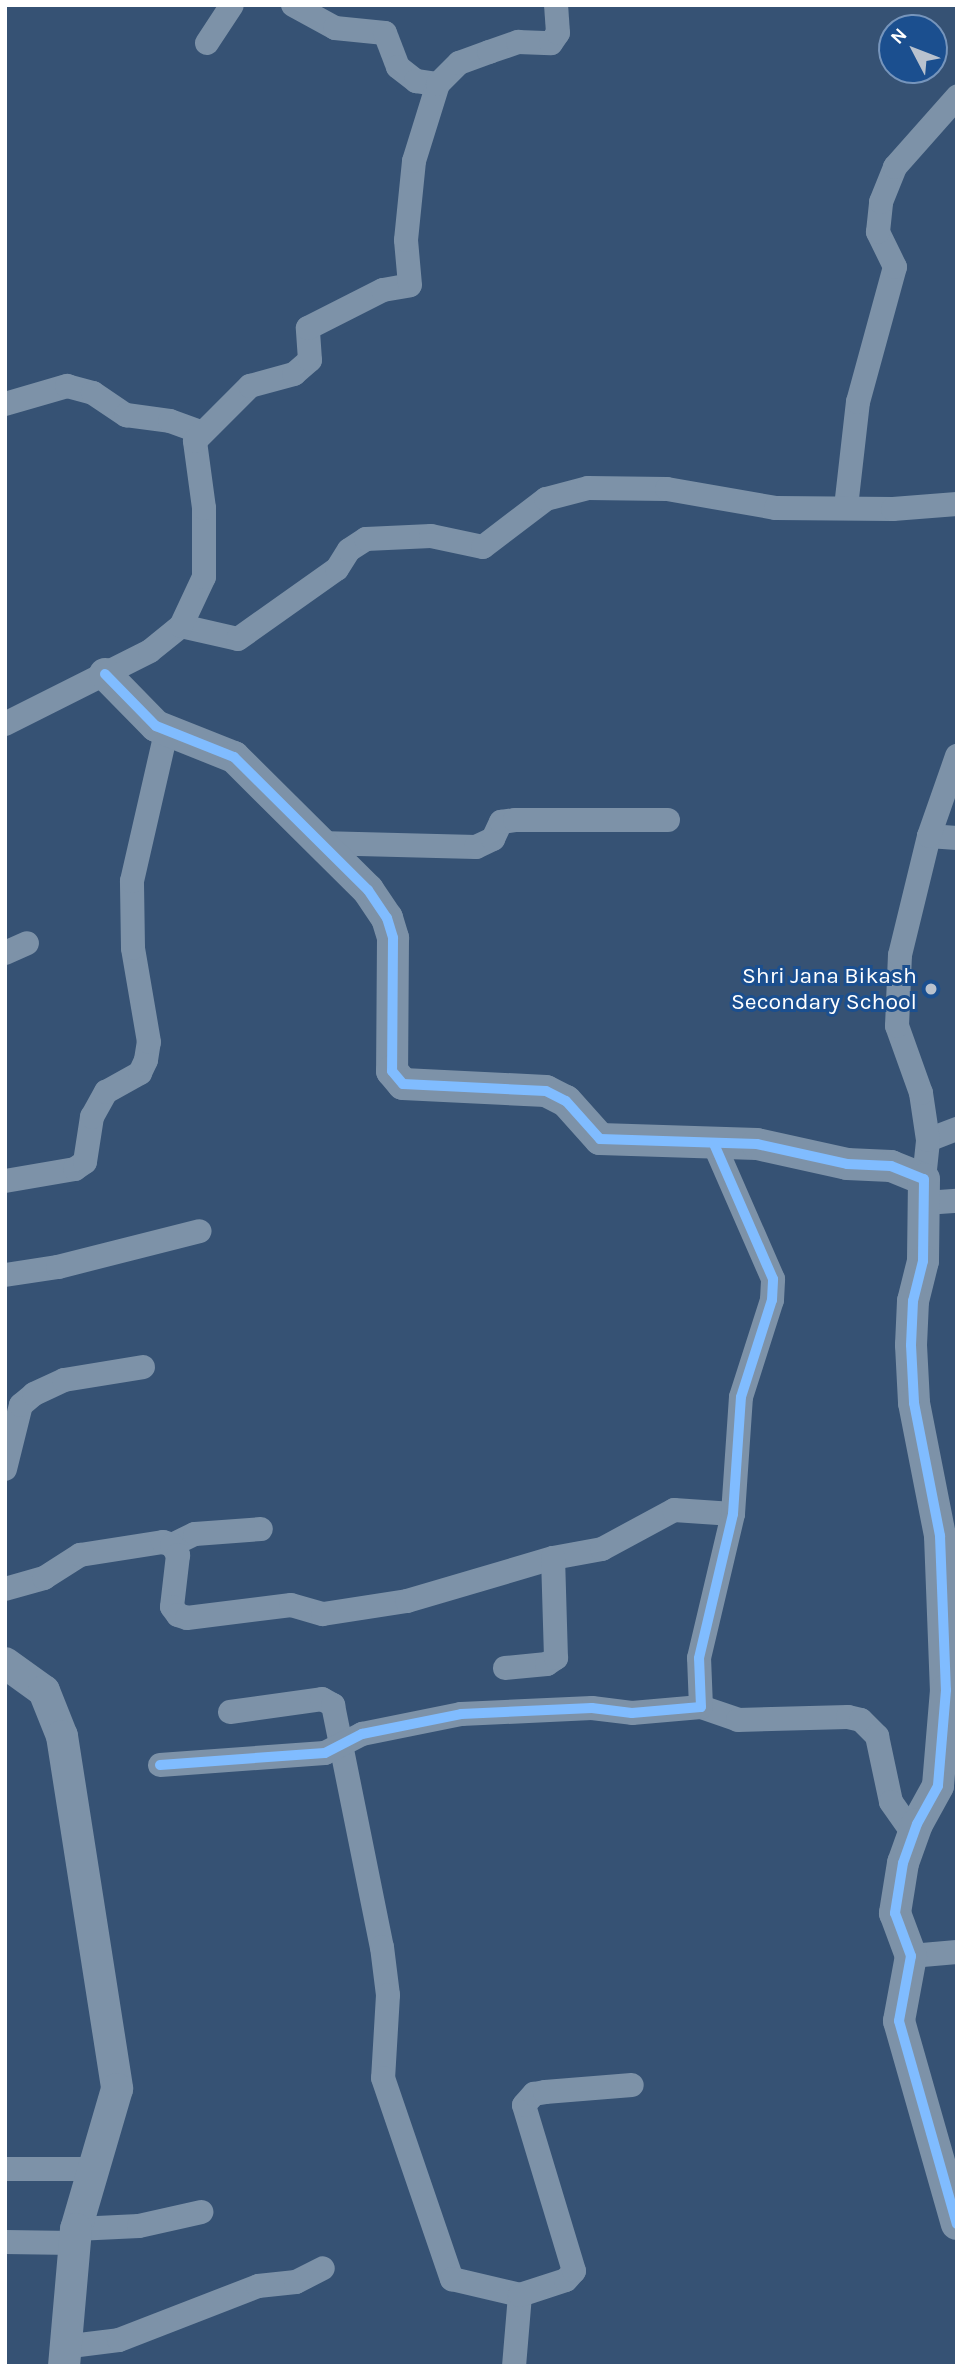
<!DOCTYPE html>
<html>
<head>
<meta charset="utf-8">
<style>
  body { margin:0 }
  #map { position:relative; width:962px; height:2371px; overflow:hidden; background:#365274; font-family:Karla,sans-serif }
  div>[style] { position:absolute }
  .minor>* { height:24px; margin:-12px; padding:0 12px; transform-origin:12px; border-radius:12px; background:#7d92a8 }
  .tertiary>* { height:32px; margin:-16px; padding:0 16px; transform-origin:16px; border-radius:16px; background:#7d92a8 }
  .cycleway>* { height:10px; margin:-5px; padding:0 5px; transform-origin:5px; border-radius:5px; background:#80bcff }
  .dots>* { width:19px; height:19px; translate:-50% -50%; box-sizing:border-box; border:4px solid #1b4f8f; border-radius:50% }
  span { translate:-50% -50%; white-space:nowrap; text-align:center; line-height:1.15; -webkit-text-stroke:6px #1b4f8f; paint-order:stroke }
  .poi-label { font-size:23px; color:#fff }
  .right { translate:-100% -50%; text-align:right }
  .frame { position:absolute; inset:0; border:7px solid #fff; pointer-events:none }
  .north { position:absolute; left:878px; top:14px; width:70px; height:70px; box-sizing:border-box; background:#1b4f8f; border:2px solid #7695bc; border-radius:50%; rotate:312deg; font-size:19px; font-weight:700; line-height:28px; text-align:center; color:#fff }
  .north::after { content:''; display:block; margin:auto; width:24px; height:32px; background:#b9c2ce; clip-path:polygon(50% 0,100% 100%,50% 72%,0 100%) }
</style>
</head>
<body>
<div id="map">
  <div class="minor">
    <div style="left:293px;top:5px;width:48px;rotate:28.7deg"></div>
    <div style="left:335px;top:28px;width:50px;rotate:5.7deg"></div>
    <div style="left:385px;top:33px;width:36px;rotate:69deg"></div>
    <div style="left:398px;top:67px;width:23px;rotate:38deg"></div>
    <div style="left:416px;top:81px;width:22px;rotate:8deg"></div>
    <div style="left:207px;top:43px;width:45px;rotate:-56.7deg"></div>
    <div style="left:5px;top:404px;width:65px;rotate:-16.2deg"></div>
    <div style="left:67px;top:386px;width:27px;rotate:15deg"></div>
    <div style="left:93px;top:393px;width:40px;rotate:34deg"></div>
    <div style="left:126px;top:415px;width:44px;rotate:7.8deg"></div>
    <div style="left:170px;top:421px;width:33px;rotate:20deg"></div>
    <div style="left:846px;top:507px;width:106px;rotate:-83.5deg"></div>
    <div style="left:858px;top:402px;width:140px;rotate:-74.7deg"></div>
    <div style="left:895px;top:267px;width:39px;rotate:-116deg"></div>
    <div style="left:878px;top:232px;width:30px;rotate:-84deg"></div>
    <div style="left:881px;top:202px;width:38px;rotate:-68deg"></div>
    <div style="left:895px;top:167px;width:94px;rotate:-48.5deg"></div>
    <div style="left:181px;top:626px;width:58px;rotate:12.8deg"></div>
    <div style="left:238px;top:639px;width:121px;rotate:-35.3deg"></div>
    <div style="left:337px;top:569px;width:22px;rotate:-58deg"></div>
    <div style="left:349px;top:550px;width:20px;rotate:-33deg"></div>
    <div style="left:366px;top:539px;width:65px;rotate:-2.6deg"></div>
    <div style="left:431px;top:536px;width:53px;rotate:11.9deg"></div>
    <div style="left:483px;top:547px;width:79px;rotate:-37.3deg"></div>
    <div style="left:546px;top:499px;width:43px;rotate:-14.7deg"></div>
    <div style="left:588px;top:488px;width:79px;rotate:0.7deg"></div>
    <div style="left:667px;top:489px;width:111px;rotate:9.9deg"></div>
    <div style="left:776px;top:508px;width:117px;rotate:0.5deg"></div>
    <div style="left:893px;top:509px;width:64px;rotate:-4.5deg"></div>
    <div style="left:5px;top:724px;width:162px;rotate:-26.7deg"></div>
    <div style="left:150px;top:651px;width:40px;rotate:-39deg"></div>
    <div style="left:181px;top:626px;width:54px;rotate:-64.9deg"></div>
    <div style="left:204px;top:577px;width:69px;rotate:-90deg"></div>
    <div style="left:204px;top:508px;width:68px;rotate:-97.7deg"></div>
    <div style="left:195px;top:441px;width:78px;rotate:-45deg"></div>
    <div style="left:250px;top:386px;width:46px;rotate:-15.3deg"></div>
    <div style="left:294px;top:374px;width:21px;rotate:-41deg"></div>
    <div style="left:310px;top:360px;width:32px;rotate:-94deg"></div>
    <div style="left:308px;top:328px;width:84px;rotate:-26.9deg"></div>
    <div style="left:383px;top:290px;width:27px;rotate:-10deg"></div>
    <div style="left:410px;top:285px;width:45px;rotate:-95.1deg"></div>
    <div style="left:406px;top:240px;width:79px;rotate:-84.2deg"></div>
    <div style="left:414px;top:161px;width:81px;rotate:-72.7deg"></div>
    <div style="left:438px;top:84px;width:30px;rotate:-45deg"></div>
    <div style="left:459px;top:63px;width:32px;rotate:-20deg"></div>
    <div style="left:489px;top:52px;width:31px;rotate:-19deg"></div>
    <div style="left:518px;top:42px;width:33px;rotate:2deg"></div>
    <div style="left:551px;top:43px;width:12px;rotate:-55deg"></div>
    <div style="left:558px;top:33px;width:28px;rotate:-94deg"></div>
    <div style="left:929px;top:836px;width:28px;rotate:4deg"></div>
    <div style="left:319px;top:843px;width:157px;rotate:1.5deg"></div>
    <div style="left:476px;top:847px;width:19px;rotate:-25deg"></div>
    <div style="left:493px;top:839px;width:19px;rotate:-65deg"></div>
    <div style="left:501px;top:822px;width:14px;rotate:-8deg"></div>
    <div style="left:515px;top:820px;width:153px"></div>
    <div style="left:5px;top:953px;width:24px;rotate:-24deg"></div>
    <div style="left:928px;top:1140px;width:31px;rotate:-21deg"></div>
    <div style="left:924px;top:1179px;width:39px;rotate:-84deg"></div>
    <div style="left:928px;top:1140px;width:48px;rotate:-98.5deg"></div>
    <div style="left:921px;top:1093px;width:71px;rotate:-109.7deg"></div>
    <div style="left:897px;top:1026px;width:71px;rotate:-87.6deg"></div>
    <div style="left:900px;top:955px;width:122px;rotate:-76.3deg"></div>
    <div style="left:929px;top:836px;width:85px;rotate:-70.7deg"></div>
    <div style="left:5px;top:1181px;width:71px;rotate:-9.7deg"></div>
    <div style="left:75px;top:1169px;width:12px;rotate:-35deg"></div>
    <div style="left:85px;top:1162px;width:46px;rotate:-81.2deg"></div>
    <div style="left:92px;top:1117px;width:29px;rotate:-61deg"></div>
    <div style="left:106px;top:1092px;width:39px;rotate:-29deg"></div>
    <div style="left:140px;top:1073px;width:14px;rotate:-65deg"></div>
    <div style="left:146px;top:1060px;width:18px;rotate:-81deg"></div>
    <div style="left:149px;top:1042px;width:95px;rotate:-99.7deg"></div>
    <div style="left:133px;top:948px;width:67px;rotate:-90.9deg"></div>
    <div style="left:132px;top:881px;width:153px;rotate:-77.1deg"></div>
    <div style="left:925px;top:1203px;width:32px;rotate:-4deg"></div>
    <div style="left:5px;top:1275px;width:54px;rotate:-8.6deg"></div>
    <div style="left:58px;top:1267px;width:146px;rotate:-14.2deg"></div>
    <div style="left:5px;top:1469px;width:66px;rotate:-76deg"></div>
    <div style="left:21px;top:1405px;width:17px;rotate:-40deg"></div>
    <div style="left:34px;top:1394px;width:33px;rotate:-25deg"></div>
    <div style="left:64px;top:1380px;width:80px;rotate:-9.3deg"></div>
    <div style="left:172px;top:1545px;width:25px;rotate:-26deg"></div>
    <div style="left:195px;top:1534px;width:66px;rotate:-4.3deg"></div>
    <div style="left:5px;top:1589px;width:41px;rotate:-15.8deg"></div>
    <div style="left:44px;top:1578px;width:43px;rotate:-32.6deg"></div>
    <div style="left:80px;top:1555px;width:84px;rotate:-8.9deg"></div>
    <div style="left:163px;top:1542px;width:9px;rotate:18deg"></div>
    <div style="left:172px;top:1545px;width:12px;rotate:59deg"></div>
    <div style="left:178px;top:1555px;width:52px;rotate:96.6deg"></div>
    <div style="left:172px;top:1607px;width:10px;rotate:53deg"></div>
    <div style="left:178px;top:1615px;width:9px;rotate:18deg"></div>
    <div style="left:187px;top:1618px;width:105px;rotate:-7.1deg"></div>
    <div style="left:291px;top:1605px;width:33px;rotate:16deg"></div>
    <div style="left:323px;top:1614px;width:85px;rotate:-8.8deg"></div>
    <div style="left:407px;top:1601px;width:152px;rotate:-16.4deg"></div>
    <div style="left:553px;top:1558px;width:50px;rotate:-10.4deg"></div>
    <div style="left:602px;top:1549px;width:82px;rotate:-28.4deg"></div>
    <div style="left:674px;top:1510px;width:59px;rotate:3.9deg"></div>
    <div style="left:505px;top:1668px;width:42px;rotate:-5.4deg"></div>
    <div style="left:547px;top:1664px;width:11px;rotate:-34deg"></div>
    <div style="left:556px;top:1658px;width:100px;rotate:-91.7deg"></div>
    <div style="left:701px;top:1707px;width:39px;rotate:19deg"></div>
    <div style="left:738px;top:1720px;width:110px;rotate:-1.6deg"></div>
    <div style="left:848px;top:1717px;width:13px;rotate:13deg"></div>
    <div style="left:861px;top:1720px;width:23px;rotate:45deg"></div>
    <div style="left:877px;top:1736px;width:67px;rotate:78deg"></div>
    <div style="left:891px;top:1802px;width:39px;rotate:55deg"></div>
    <div style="left:230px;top:1712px;width:93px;rotate:-8deg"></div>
    <div style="left:322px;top:1699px;width:13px;rotate:29deg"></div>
    <div style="left:333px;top:1705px;width:247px;rotate:78.6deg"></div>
    <div style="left:382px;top:1947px;width:48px;rotate:82.9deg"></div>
    <div style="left:388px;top:1995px;width:83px;rotate:93.4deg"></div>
    <div style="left:383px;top:2078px;width:213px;rotate:71.1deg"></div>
    <div style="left:452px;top:2279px;width:70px;rotate:13.2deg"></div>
    <div style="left:520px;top:2295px;width:71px;rotate:94.8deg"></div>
    <div style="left:160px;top:1765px;width:165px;rotate:-4.2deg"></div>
    <div style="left:325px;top:1753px;width:42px;rotate:-27.2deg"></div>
    <div style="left:362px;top:1734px;width:101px;rotate:-11.4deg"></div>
    <div style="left:461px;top:1714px;width:131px;rotate:-2.6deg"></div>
    <div style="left:592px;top:1708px;width:40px;rotate:7.1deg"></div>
    <div style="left:632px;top:1713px;width:69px;rotate:-5deg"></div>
    <div style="left:701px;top:1707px;width:49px;rotate:-92.3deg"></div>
    <div style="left:699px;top:1658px;width:148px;rotate:-76.7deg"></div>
    <div style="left:733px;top:1514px;width:117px;rotate:-86.1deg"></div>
    <div style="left:741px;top:1397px;width:102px;rotate:-72.3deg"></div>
    <div style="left:772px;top:1300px;width:21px;rotate:-87deg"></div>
    <div style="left:773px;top:1279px;width:147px;rotate:-113.6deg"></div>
    <div style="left:911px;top:1956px;width:46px;rotate:-5deg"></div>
    <div style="left:5px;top:2169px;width:85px"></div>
    <div style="left:76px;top:2229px;width:63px;rotate:-2.7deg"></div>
    <div style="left:139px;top:2226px;width:64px;rotate:-12.7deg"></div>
    <div style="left:5px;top:2242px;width:69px;rotate:0.8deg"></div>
    <div style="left:520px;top:2295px;width:48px;rotate:-18.1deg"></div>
    <div style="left:566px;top:2280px;width:12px;rotate:-48deg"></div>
    <div style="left:574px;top:2271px;width:173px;rotate:-106.8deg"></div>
    <div style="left:524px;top:2105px;width:15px;rotate:-48deg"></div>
    <div style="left:534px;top:2094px;width:11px;rotate:-10deg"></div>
    <div style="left:545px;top:2092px;width:87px;rotate:-4.6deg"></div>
    <div style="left:63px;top:2347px;width:56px;rotate:-7.1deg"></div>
    <div style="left:119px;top:2340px;width:149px;rotate:-21.2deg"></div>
    <div style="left:258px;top:2286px;width:38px;rotate:-6deg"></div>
    <div style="left:296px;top:2282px;width:30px;rotate:-27deg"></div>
  </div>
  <div class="tertiary">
    <div style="left:105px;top:674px;width:73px;rotate:45.6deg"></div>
    <div style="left:156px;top:726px;width:84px;rotate:21.7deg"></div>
    <div style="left:234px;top:757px;width:189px;rotate:44.8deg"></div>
    <div style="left:368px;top:890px;width:34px;rotate:56deg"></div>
    <div style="left:387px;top:918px;width:21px;rotate:73deg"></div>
    <div style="left:393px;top:938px;width:133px;rotate:90.4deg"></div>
    <div style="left:392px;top:1071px;width:17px;rotate:50deg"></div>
    <div style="left:403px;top:1084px;width:143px;rotate:2.8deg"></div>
    <div style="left:546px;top:1091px;width:22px;rotate:27deg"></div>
    <div style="left:566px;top:1101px;width:51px;rotate:48.2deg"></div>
    <div style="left:600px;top:1139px;width:157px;rotate:1.8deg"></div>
    <div style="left:757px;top:1144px;width:92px;rotate:12.5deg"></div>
    <div style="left:847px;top:1164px;width:44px;rotate:2.6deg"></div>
    <div style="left:891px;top:1166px;width:35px;rotate:22deg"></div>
    <div style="left:924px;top:1179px;width:82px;rotate:90.7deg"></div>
    <div style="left:923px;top:1261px;width:41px;rotate:104deg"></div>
    <div style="left:913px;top:1301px;width:44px;rotate:92.6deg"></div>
    <div style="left:911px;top:1345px;width:58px;rotate:87deg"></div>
    <div style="left:914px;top:1403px;width:136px;rotate:78.9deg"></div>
    <div style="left:940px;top:1536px;width:154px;rotate:87.8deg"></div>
    <div style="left:946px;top:1690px;width:96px;rotate:94.8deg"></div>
    <div style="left:938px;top:1786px;width:43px;rotate:118.9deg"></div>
    <div style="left:917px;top:1824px;width:41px;rotate:109.7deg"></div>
    <div style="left:903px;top:1863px;width:51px;rotate:99.1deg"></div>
    <div style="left:895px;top:1913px;width:46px;rotate:69.6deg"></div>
    <div style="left:911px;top:1956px;width:66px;rotate:100.5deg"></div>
    <div style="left:899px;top:2021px;width:211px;rotate:74.1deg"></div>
    <div style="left:5px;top:1663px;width:48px;rotate:35.7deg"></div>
    <div style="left:44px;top:1691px;width:48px;rotate:68.2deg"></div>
    <div style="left:62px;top:1736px;width:357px;rotate:81.1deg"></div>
    <div style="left:117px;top:2089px;width:146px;rotate:106.3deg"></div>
    <div style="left:76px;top:2229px;width:138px;rotate:95deg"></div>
  </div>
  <div class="cycleway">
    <div style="left:105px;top:674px;width:73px;rotate:45.6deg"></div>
    <div style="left:156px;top:726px;width:84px;rotate:21.7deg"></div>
    <div style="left:234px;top:757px;width:189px;rotate:44.8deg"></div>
    <div style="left:368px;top:890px;width:34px;rotate:56deg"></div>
    <div style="left:387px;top:918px;width:21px;rotate:73deg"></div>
    <div style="left:393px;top:938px;width:133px;rotate:90.4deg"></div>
    <div style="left:392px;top:1071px;width:17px;rotate:50deg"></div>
    <div style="left:403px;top:1084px;width:143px;rotate:2.8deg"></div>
    <div style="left:546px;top:1091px;width:22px;rotate:27deg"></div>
    <div style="left:566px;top:1101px;width:51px;rotate:48.2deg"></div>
    <div style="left:600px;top:1139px;width:157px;rotate:1.8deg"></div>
    <div style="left:757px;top:1144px;width:92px;rotate:12.5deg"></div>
    <div style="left:847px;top:1164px;width:44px;rotate:2.6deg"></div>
    <div style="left:891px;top:1166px;width:35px;rotate:22deg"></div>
    <div style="left:924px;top:1179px;width:82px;rotate:90.7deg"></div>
    <div style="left:923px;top:1261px;width:41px;rotate:104deg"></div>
    <div style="left:913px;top:1301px;width:44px;rotate:92.6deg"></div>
    <div style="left:911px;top:1345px;width:58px;rotate:87deg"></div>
    <div style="left:914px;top:1403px;width:136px;rotate:78.9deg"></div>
    <div style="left:940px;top:1536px;width:154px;rotate:87.8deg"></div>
    <div style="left:946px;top:1690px;width:96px;rotate:94.8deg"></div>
    <div style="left:938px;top:1786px;width:43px;rotate:118.9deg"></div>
    <div style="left:917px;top:1824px;width:41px;rotate:109.7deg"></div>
    <div style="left:903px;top:1863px;width:51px;rotate:99.1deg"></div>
    <div style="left:895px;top:1913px;width:46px;rotate:69.6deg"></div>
    <div style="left:911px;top:1956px;width:66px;rotate:100.5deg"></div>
    <div style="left:899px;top:2021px;width:211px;rotate:74.1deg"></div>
    <div style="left:160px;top:1765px;width:165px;rotate:-4.2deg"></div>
    <div style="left:325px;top:1753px;width:42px;rotate:-27.2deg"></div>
    <div style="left:362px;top:1734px;width:101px;rotate:-11.4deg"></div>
    <div style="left:461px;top:1714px;width:131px;rotate:-2.6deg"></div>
    <div style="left:592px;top:1708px;width:40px;rotate:7.1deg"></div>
    <div style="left:632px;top:1713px;width:69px;rotate:-5deg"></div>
    <div style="left:701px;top:1707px;width:49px;rotate:-92.3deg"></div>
    <div style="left:699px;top:1658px;width:148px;rotate:-76.7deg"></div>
    <div style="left:733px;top:1514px;width:117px;rotate:-86.1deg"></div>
    <div style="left:741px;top:1397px;width:102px;rotate:-72.3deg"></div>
    <div style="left:772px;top:1300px;width:21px;rotate:-87deg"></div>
    <div style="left:773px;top:1279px;width:147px;rotate:-113.6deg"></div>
  </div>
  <div class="dots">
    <div style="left:931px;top:989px;background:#b9c2ce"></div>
  </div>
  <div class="poi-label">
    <span class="right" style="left:917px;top:989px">Shri Jana Bikash<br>Secondary School</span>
  </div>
  <div class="frame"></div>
  <div class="north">N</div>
</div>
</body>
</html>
